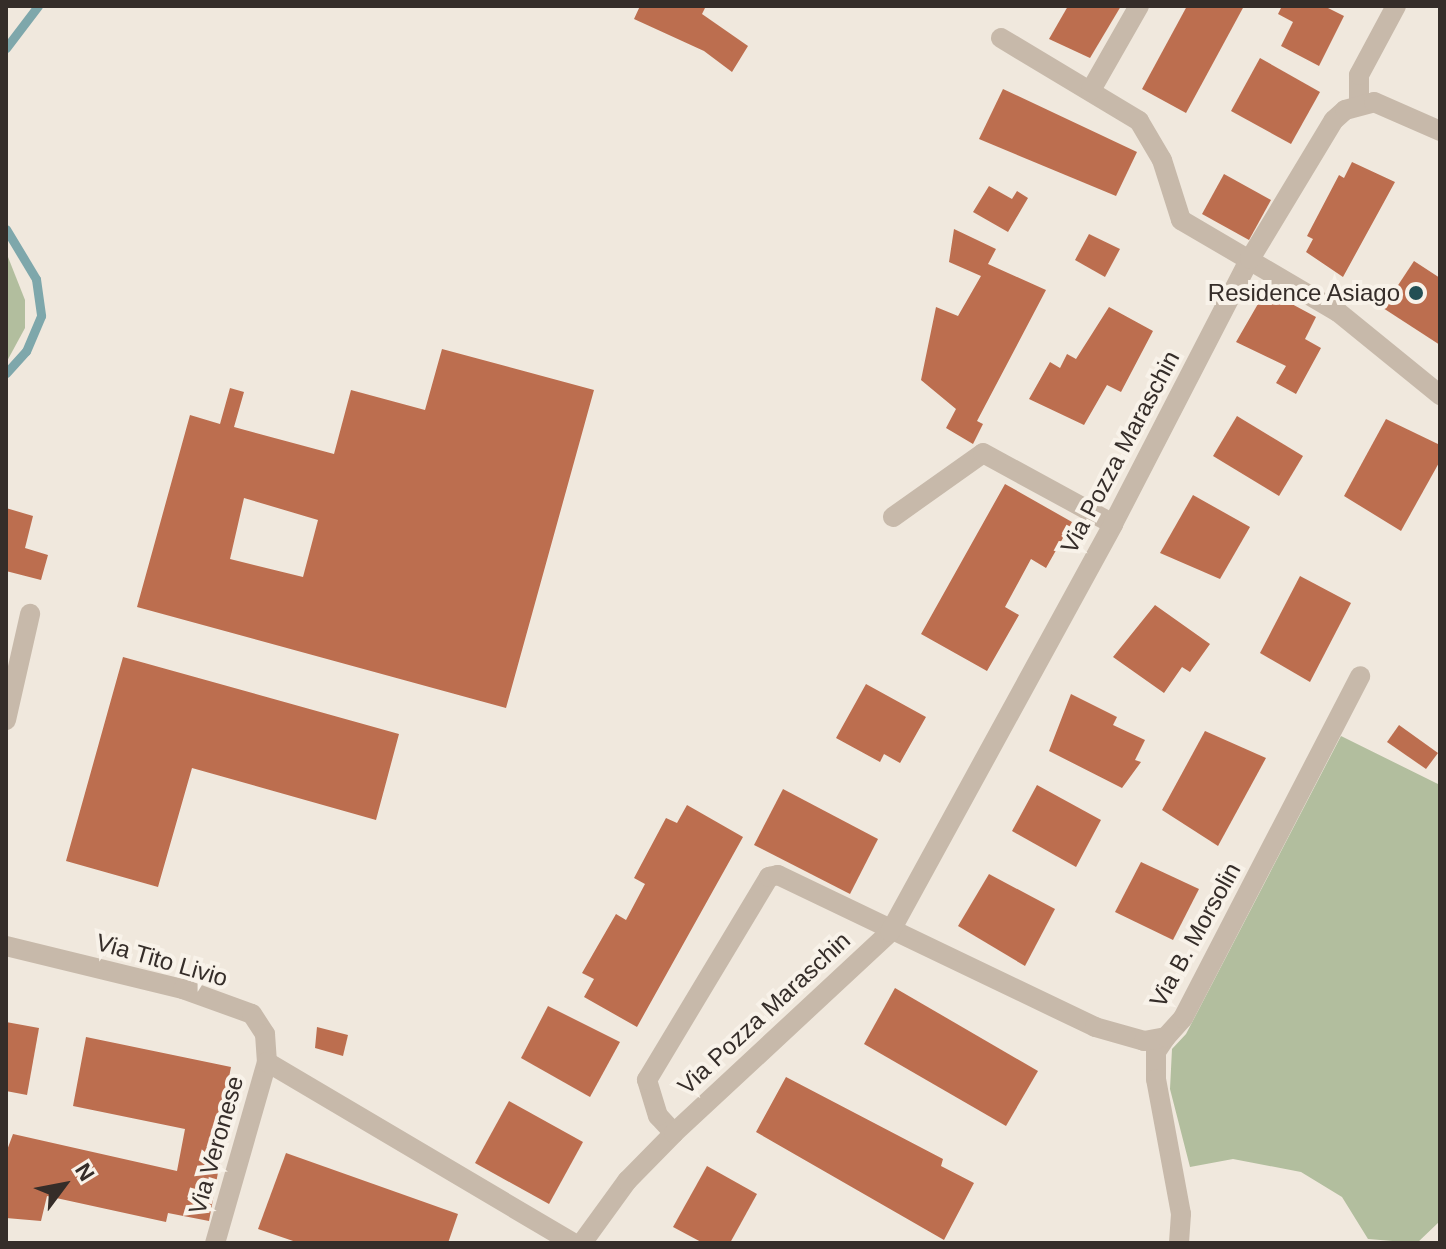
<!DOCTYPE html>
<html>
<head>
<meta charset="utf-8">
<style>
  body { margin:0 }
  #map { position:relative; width:1446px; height:1249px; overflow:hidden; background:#f0e8dd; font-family:Arial,sans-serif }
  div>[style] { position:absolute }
  .green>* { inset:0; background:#b2be9e }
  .stream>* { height:9px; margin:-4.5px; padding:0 4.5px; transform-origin:4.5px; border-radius:4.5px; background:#7ea7ab }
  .building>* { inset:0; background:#bc6e4f }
  .minor>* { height:20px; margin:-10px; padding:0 10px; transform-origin:10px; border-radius:10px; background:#c7b9aa }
  .dots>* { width:22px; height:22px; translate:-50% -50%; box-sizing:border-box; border:4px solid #f8f2e9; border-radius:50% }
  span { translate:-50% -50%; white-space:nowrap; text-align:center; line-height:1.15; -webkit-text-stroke:8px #f8f2e9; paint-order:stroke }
  .poi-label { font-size:24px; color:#352d29 }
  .right { translate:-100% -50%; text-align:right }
  .street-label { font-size:24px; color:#352d29 }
  .frame { position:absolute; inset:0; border:8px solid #352d29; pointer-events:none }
  .north { position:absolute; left:24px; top:1145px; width:80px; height:80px; -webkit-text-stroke:6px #f8f2e9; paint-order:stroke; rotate:58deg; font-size:22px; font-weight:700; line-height:32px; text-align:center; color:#352d29 }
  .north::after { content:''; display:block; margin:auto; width:28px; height:36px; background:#352d29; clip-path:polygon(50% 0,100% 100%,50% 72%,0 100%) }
</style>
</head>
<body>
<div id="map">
  <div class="green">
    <div style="clip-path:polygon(6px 252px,25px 300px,25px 328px,6px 363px)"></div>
    <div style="clip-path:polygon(1341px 736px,1440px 785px,1440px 1221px,1417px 1243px,1368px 1239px,1342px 1197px,1301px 1172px,1233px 1159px,1190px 1167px,1170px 1089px,1172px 1049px,1186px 1034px)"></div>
  </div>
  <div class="stream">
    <div style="left:6px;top:48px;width:53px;rotate:-52.7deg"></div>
    <div style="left:6px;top:229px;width:58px;rotate:59deg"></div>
    <div style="left:36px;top:279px;width:37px;rotate:82deg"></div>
    <div style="left:41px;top:316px;width:38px;rotate:113deg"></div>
    <div style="left:26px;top:351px;width:30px;rotate:132deg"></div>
  </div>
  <div class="building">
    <div style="clip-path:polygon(640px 6px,706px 6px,702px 14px,748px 46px,732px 72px,704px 51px,634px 19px)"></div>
    <div style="clip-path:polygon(1068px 6px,1121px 6px,1090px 58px,1049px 39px)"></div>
    <div style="clip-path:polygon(1187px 6px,1244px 6px,1186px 113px,1142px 89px)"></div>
    <div style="clip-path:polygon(1282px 6px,1324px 6px,1344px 16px,1319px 66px,1281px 46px,1293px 22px,1278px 14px)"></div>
    <div style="clip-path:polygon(1260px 58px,1320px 92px,1291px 144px,1231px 111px)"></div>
    <div style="clip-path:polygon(1003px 89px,1137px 152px,1116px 196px,979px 139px)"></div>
    <div style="clip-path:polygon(1352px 162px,1395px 182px,1343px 277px,1306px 252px,1313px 239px,1307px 236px,1339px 175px,1344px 178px)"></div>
    <div style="clip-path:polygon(1224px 174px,1271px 200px,1249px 240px,1202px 214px)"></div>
    <div style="clip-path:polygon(989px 186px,1012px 199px,1017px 191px,1028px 198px,1008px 232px,973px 212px)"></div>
    <div style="clip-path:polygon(954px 229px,996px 249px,988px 264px,1046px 290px,977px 421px,983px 424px,973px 444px,946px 428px,956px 409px,921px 380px,936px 307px,958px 316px,981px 276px,949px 262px)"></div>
    <div style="clip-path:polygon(1089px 234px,1120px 249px,1105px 277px,1075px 260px)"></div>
    <div style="clip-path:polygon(1414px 261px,1440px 278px,1440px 345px,1383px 308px)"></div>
    <div style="clip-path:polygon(1266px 290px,1316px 317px,1305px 339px,1321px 348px,1296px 394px,1276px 383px,1286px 366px,1236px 342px)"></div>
    <div style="clip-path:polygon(1109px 307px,1153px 331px,1121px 392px,1107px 385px,1084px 425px,1029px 399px,1050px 362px,1060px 368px,1067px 354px,1076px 359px)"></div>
    <div style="clip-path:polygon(evenodd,442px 349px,594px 390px,506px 708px,137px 607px,190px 415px,220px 424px,230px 388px,244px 392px,234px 427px,334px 454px,351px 390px,425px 410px,442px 349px,244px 498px,318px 520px,303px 577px,230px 559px,244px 498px)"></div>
    <div style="clip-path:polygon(1237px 416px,1303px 456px,1279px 496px,1213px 456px)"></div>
    <div style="clip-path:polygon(1386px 419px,1440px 445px,1440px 461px,1401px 531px,1344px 496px)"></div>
    <div style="clip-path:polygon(1005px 484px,1072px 522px,1046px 568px,1031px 559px,1005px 607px,1019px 615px,987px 671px,921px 634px)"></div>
    <div style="clip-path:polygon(1193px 495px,1250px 527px,1220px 579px,1160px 553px)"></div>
    <div style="clip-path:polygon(6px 508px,33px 516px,25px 548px,48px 555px,41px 580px,6px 571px)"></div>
    <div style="clip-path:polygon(1300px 576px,1351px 603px,1310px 682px,1260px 653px)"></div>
    <div style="clip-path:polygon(1155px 605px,1210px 644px,1190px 672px,1182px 667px,1164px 693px,1113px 657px)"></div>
    <div style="clip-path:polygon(123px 657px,399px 734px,376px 820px,192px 768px,158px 887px,66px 861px)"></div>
    <div style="clip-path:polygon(866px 684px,926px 717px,900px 763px,884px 754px,880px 762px,836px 738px)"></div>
    <div style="clip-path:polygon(1071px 694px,1117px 717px,1113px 725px,1145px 740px,1135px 760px,1141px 762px,1122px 788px,1049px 751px)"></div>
    <div style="clip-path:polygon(1399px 725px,1438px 753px,1426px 769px,1387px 742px)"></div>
    <div style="clip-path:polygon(1205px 731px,1266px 758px,1218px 846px,1162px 810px)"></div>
    <div style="clip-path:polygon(1037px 785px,1101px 820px,1076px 867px,1012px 831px)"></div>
    <div style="clip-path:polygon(783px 789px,878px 839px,850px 894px,754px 845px)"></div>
    <div style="clip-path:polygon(687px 805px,743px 837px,637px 1027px,584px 997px,594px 979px,582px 973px,616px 914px,626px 920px,645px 884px,634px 878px,666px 818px,677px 823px)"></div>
    <div style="clip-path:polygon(1141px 862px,1199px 889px,1173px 940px,1115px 912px)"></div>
    <div style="clip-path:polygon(989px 874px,1055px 909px,1025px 966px,958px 926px)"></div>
    <div style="clip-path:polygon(895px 988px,1038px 1071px,1006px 1126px,864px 1044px)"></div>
    <div style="clip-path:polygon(548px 1006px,620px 1042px,590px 1097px,521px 1058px)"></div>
    <div style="clip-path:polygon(6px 1022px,39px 1028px,27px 1095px,6px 1091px)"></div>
    <div style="clip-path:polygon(317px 1027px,348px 1035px,343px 1056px,315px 1048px)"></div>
    <div style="clip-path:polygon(86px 1037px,231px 1067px,220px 1123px,227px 1124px,209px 1221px,168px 1213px,166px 1222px,47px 1196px,41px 1221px,6px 1218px,6px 1153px,13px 1134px,177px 1171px,185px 1129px,73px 1106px)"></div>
    <div style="clip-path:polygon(786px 1077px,943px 1159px,941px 1166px,974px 1183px,944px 1240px,756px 1132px)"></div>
    <div style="clip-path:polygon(509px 1101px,583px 1142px,549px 1204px,475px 1163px)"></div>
    <div style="clip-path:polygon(286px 1153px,458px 1214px,448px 1243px,299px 1243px,258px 1229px)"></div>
    <div style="clip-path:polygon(707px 1166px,757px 1194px,730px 1243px,703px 1243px,673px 1227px)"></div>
  </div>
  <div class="minor">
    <div style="left:1001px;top:38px;width:161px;rotate:31deg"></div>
    <div style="left:1139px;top:121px;width:45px;rotate:59.5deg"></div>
    <div style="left:1162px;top:160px;width:63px;rotate:72.4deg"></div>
    <div style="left:1181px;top:220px;width:182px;rotate:30.4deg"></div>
    <div style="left:1338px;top:312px;width:132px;rotate:39.1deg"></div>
    <div style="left:1091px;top:90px;width:97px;rotate:-60.3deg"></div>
    <div style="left:1359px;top:105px;width:30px;rotate:-90deg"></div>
    <div style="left:1359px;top:75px;width:78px;rotate:-61.8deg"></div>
    <div style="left:893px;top:517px;width:110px;rotate:-35.4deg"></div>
    <div style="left:983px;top:453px;width:148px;rotate:28.6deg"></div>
    <div style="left:6px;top:720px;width:109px;rotate:-77.2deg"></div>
    <div style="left:6px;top:946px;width:182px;rotate:13.7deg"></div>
    <div style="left:183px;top:989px;width:73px;rotate:19.9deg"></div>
    <div style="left:252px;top:1014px;width:24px;rotate:57deg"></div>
    <div style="left:265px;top:1034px;width:28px;rotate:86deg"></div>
    <div style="left:267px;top:1062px;width:188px;rotate:106deg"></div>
    <div style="left:1166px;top:1037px;width:18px;rotate:124deg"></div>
    <div style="left:1156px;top:1052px;width:27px;rotate:90deg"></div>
    <div style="left:1156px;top:1079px;width:137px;rotate:79.5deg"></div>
    <div style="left:1181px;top:1214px;width:29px;rotate:94deg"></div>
    <div style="left:267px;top:1062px;width:356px;rotate:30.6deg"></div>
    <div style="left:674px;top:1133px;width:23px;rotate:-133deg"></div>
    <div style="left:658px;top:1116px;width:38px;rotate:-107deg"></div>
    <div style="left:647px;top:1080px;width:237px;rotate:-59deg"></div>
    <div style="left:769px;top:877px;width:9px;rotate:-13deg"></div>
    <div style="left:778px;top:875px;width:352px;rotate:25.6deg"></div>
    <div style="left:1095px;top:1027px;width:51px;rotate:15.9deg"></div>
    <div style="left:1144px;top:1041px;width:22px;rotate:-10deg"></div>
    <div style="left:1166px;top:1037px;width:25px;rotate:-48deg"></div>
    <div style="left:1183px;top:1018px;width:385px;rotate:-62.6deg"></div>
    <div style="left:582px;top:1243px;width:77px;rotate:-54deg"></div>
    <div style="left:627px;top:1181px;width:67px;rotate:-45.6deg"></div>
    <div style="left:674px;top:1133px;width:295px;rotate:-42.9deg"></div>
    <div style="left:890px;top:932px;width:465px;rotate:-61.3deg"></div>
    <div style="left:1113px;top:524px;width:298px;rotate:-62.7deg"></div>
    <div style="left:1250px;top:259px;width:162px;rotate:-58.9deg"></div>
    <div style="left:1334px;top:120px;width:15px;rotate:-42deg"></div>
    <div style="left:1345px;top:110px;width:30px;rotate:-15deg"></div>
    <div style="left:1374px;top:102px;width:72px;rotate:23.7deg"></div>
  </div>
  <div class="dots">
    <div style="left:1416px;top:293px;background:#224e54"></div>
  </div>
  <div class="poi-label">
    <span class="right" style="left:1400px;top:293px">Residence Asiago</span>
  </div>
  <div class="street-label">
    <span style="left:1120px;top:452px;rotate:-62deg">Via Pozza Maraschin</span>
    <span style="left:1195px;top:935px;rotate:-61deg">Via B. Morsolin</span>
    <span style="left:162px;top:960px;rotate:16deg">Via Tito Livio</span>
    <span style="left:764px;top:1013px;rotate:-43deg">Via Pozza Maraschin</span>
    <span style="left:216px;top:1145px;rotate:-74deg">Via Veronese</span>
  </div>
  <div class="frame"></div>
  <div class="north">N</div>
</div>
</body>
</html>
